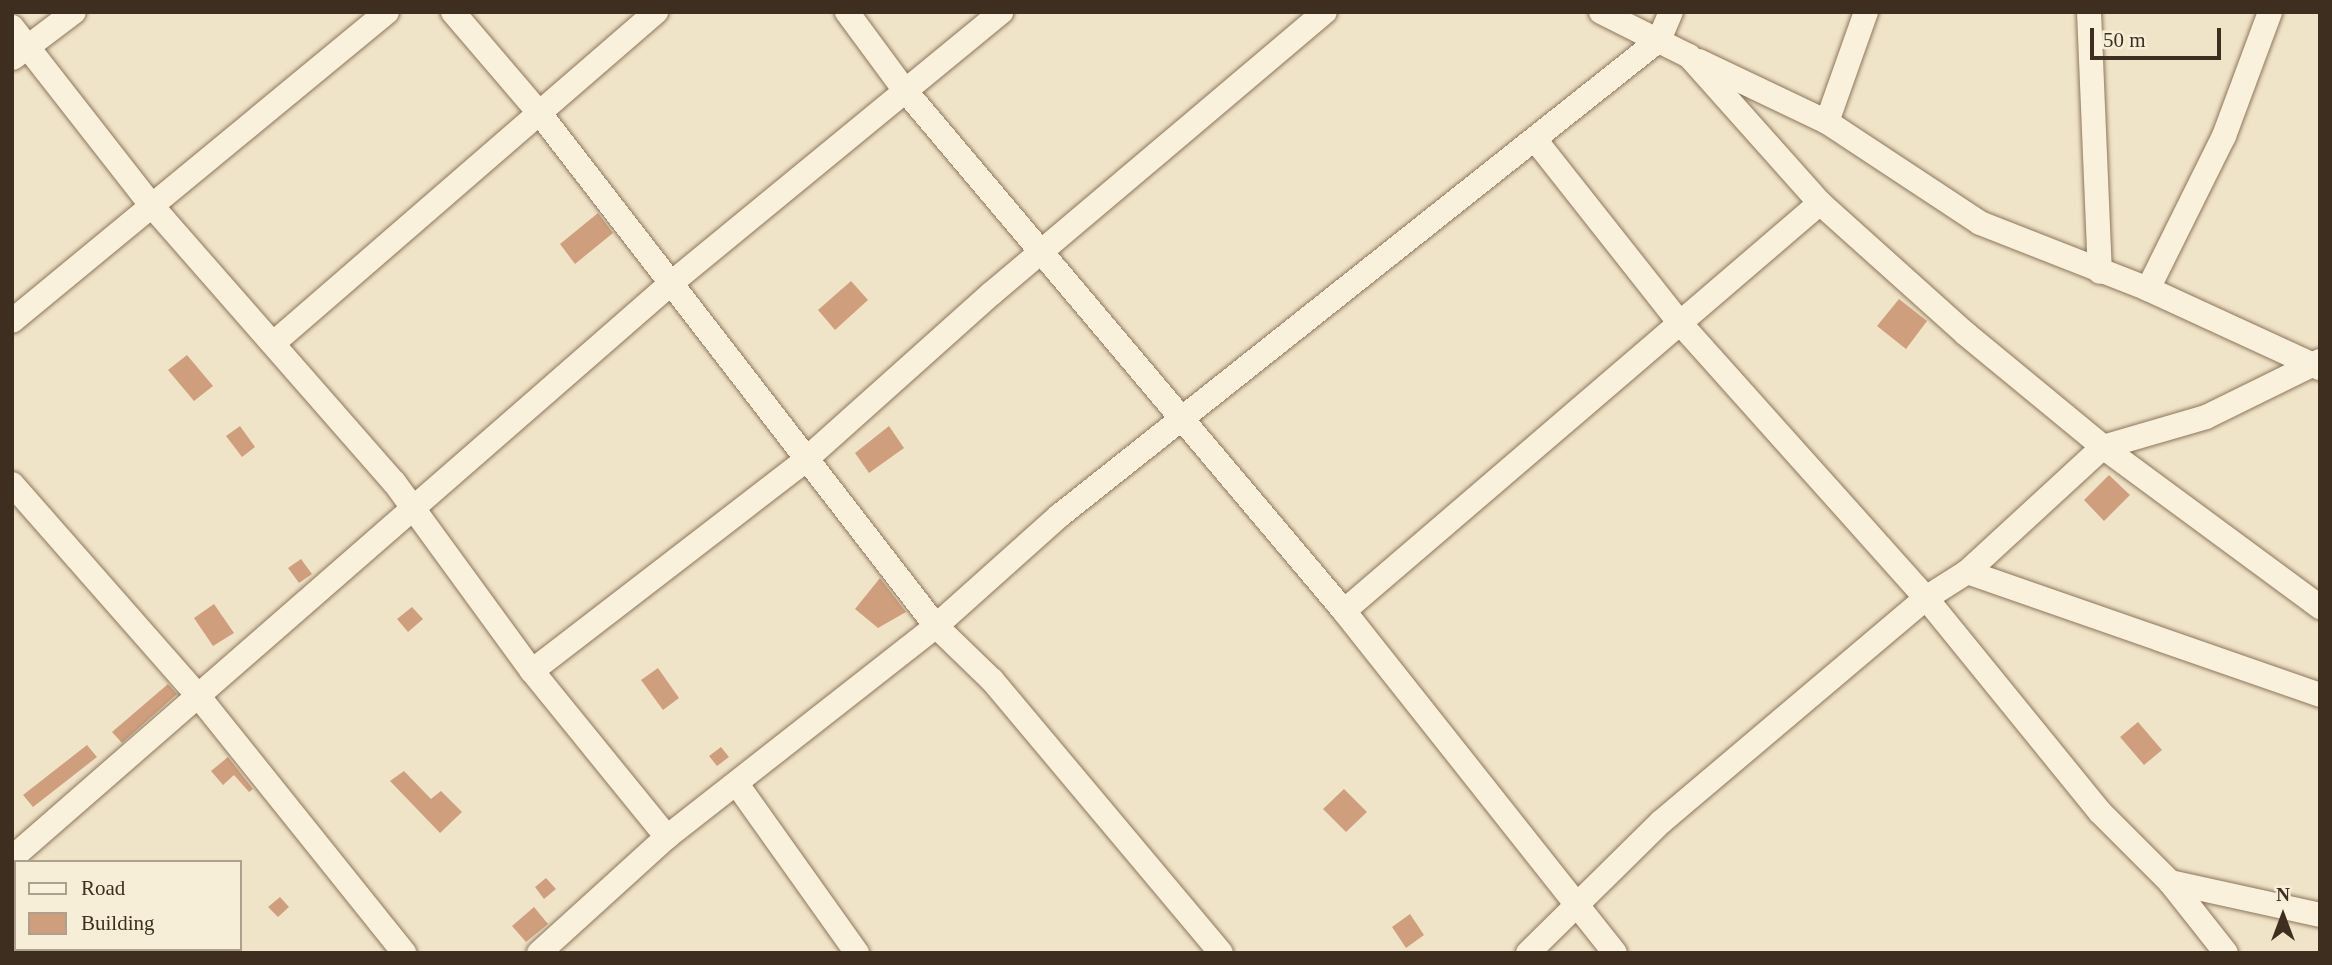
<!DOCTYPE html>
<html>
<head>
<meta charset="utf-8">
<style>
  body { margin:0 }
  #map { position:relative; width:2332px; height:965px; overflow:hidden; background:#f0e4c8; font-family:Georgia,serif }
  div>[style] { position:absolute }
  .building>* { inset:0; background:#cf9f7d }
  .roads { filter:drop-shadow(0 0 2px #8d765c) drop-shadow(0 0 2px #8d765c) }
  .minor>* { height:24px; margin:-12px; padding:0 12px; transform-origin:12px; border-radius:12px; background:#faf1dc }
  span { translate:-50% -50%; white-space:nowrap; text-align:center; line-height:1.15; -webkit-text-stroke:7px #f7eed8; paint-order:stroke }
  .frame { position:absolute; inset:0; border:14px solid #3d2e20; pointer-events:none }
  .legend { position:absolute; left:14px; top:860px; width:228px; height:91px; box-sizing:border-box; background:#f7eed8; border:2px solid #ada18e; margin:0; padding:9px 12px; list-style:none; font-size:21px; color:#3d2e20 }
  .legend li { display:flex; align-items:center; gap:14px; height:35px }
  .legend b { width:35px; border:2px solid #ada18e }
  .north { position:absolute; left:2248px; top:881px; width:70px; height:70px; -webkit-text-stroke:5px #f7eed8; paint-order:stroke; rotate:0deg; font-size:19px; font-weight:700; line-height:28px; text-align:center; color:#3d2e20 }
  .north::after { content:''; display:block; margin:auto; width:24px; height:32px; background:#3d2e20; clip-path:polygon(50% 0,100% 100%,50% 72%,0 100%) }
  .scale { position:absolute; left:2090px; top:28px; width:131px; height:32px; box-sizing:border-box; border:4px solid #3d2e20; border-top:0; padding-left:9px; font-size:21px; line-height:24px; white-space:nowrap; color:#3d2e20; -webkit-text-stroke:5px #f7eed8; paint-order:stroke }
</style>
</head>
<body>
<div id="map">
  <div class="building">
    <div style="clip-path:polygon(598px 213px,613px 233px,575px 264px,560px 244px)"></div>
    <div style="clip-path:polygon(851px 281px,868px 300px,835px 330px,818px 310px)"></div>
    <div style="clip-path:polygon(1899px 299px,1927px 321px,1906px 349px,1877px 326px)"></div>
    <div style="clip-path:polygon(187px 355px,213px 386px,194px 401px,168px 370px)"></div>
    <div style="clip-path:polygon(240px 426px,255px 447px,242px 457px,226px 436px)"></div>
    <div style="clip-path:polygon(889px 426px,904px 448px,869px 473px,855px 453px)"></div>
    <div style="clip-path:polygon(2109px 475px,2130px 495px,2104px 521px,2084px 500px)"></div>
    <div style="clip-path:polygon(301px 559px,312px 574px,299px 583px,288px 568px)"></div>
    <div style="clip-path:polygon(880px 578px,906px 612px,878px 628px,855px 609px)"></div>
    <div style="clip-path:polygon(214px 604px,234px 633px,213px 646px,194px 618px)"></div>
    <div style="clip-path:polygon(412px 607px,423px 619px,408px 632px,397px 619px)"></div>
    <div style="clip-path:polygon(658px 668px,679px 698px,663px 710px,641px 680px)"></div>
    <div style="clip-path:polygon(168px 684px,177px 694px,122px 743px,112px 732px)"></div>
    <div style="clip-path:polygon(2138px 722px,2162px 750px,2144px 765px,2120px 737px)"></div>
    <div style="clip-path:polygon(87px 745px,97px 757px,33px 807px,23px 795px)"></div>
    <div style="clip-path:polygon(721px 747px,729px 757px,717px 766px,709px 756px)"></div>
    <div style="clip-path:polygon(228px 757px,253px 789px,249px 792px,234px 775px,223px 785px,211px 771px)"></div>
    <div style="clip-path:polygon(404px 771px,431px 799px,441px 791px,462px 812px,440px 833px,390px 781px)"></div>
    <div style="clip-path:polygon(1344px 789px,1367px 812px,1346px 832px,1323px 809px)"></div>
    <div style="clip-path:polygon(546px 878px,556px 889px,544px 899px,535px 887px)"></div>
    <div style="clip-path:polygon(280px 897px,289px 907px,278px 917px,268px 907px)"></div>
    <div style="clip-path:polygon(534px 907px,548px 924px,526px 942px,512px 926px)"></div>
    <div style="clip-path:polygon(1410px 914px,1424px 935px,1406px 948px,1392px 927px)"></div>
  </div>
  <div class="roads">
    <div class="minor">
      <div style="left:453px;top:12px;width:135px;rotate:49.5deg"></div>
      <div style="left:541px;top:115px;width:646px;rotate:52.3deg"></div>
      <div style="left:936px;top:626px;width:78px;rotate:44deg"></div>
      <div style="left:992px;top:680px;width:356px;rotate:50deg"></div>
      <div style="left:847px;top:12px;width:94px;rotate:53.6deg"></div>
      <div style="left:903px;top:88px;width:684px;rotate:49.86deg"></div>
      <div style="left:1344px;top:611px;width:436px;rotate:51.6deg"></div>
      <div style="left:1601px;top:12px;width:98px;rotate:26.6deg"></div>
      <div style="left:1689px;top:56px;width:197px;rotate:48.3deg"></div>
      <div style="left:1820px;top:203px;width:196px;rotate:41.9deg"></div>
      <div style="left:1966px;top:334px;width:178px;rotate:39.5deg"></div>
      <div style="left:2103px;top:447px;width:270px;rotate:36.4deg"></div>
      <div style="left:2089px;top:12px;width:260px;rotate:87.6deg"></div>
      <div style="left:12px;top:27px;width:227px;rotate:52deg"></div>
      <div style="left:152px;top:206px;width:367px;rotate:48.8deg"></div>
      <div style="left:394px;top:482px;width:234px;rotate:53.9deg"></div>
      <div style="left:532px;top:671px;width:214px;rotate:50.9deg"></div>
      <div style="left:13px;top:58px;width:76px;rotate:-37deg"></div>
      <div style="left:1699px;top:61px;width:142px;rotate:25.5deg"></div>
      <div style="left:1827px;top:122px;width:183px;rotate:33.4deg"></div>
      <div style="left:1980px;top:223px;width:180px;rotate:21.4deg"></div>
      <div style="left:2148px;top:289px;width:189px;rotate:24.7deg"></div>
      <div style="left:1827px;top:122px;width:117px;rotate:-70.5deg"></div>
      <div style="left:1537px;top:142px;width:231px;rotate:51.7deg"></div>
      <div style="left:1680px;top:323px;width:369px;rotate:48.2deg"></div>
      <div style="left:1926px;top:598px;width:276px;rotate:50.9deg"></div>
      <div style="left:2100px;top:812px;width:99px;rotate:45deg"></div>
      <div style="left:2170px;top:882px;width:90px;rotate:51.7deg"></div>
      <div style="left:2148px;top:289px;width:171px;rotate:-63.6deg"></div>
      <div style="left:2224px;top:136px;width:132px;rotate:-69.6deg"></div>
      <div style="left:12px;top:321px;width:486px;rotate:-39.5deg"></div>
      <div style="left:276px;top:341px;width:503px;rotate:-40.89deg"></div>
      <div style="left:12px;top:484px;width:285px;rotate:48.7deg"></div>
      <div style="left:200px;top:698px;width:327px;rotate:51.3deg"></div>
      <div style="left:1967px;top:572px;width:374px;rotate:19.2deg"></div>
      <div style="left:1344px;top:611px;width:627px;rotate:-40.6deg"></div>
      <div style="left:532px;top:671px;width:342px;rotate:-37.6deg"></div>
      <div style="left:803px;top:462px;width:252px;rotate:-41.8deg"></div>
      <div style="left:991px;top:294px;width:437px;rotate:-40.2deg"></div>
      <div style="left:739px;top:787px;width:204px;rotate:54.6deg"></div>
      <div style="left:12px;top:858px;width:872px;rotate:-41.09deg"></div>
      <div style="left:669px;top:285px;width:430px;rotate:-39.4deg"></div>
      <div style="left:2170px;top:882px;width:154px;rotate:12.4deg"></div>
      <div style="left:539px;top:953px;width:173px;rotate:-42.2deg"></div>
      <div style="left:667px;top:837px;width:342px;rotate:-38.1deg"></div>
      <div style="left:936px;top:626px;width:165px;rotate:-41.8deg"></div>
      <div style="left:1059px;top:516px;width:766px;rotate:-38.43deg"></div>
      <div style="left:1659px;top:40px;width:30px;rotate:-67deg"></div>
      <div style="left:1528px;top:953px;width:187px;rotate:-44.6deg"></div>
      <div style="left:1661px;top:822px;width:347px;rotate:-40.2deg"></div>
      <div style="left:1926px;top:598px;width:49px;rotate:-32.4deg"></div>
      <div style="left:1967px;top:572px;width:185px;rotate:-42.6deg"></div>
      <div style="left:2103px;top:447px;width:107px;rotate:-16.2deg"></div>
      <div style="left:2206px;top:417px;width:127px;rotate:-26.2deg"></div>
    </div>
  </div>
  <div class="frame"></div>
  <ul class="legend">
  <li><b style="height:9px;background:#faf1dc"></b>Road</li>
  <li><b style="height:19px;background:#cf9f7d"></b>Building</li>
  </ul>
  <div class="north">N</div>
  <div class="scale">50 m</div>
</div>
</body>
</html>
